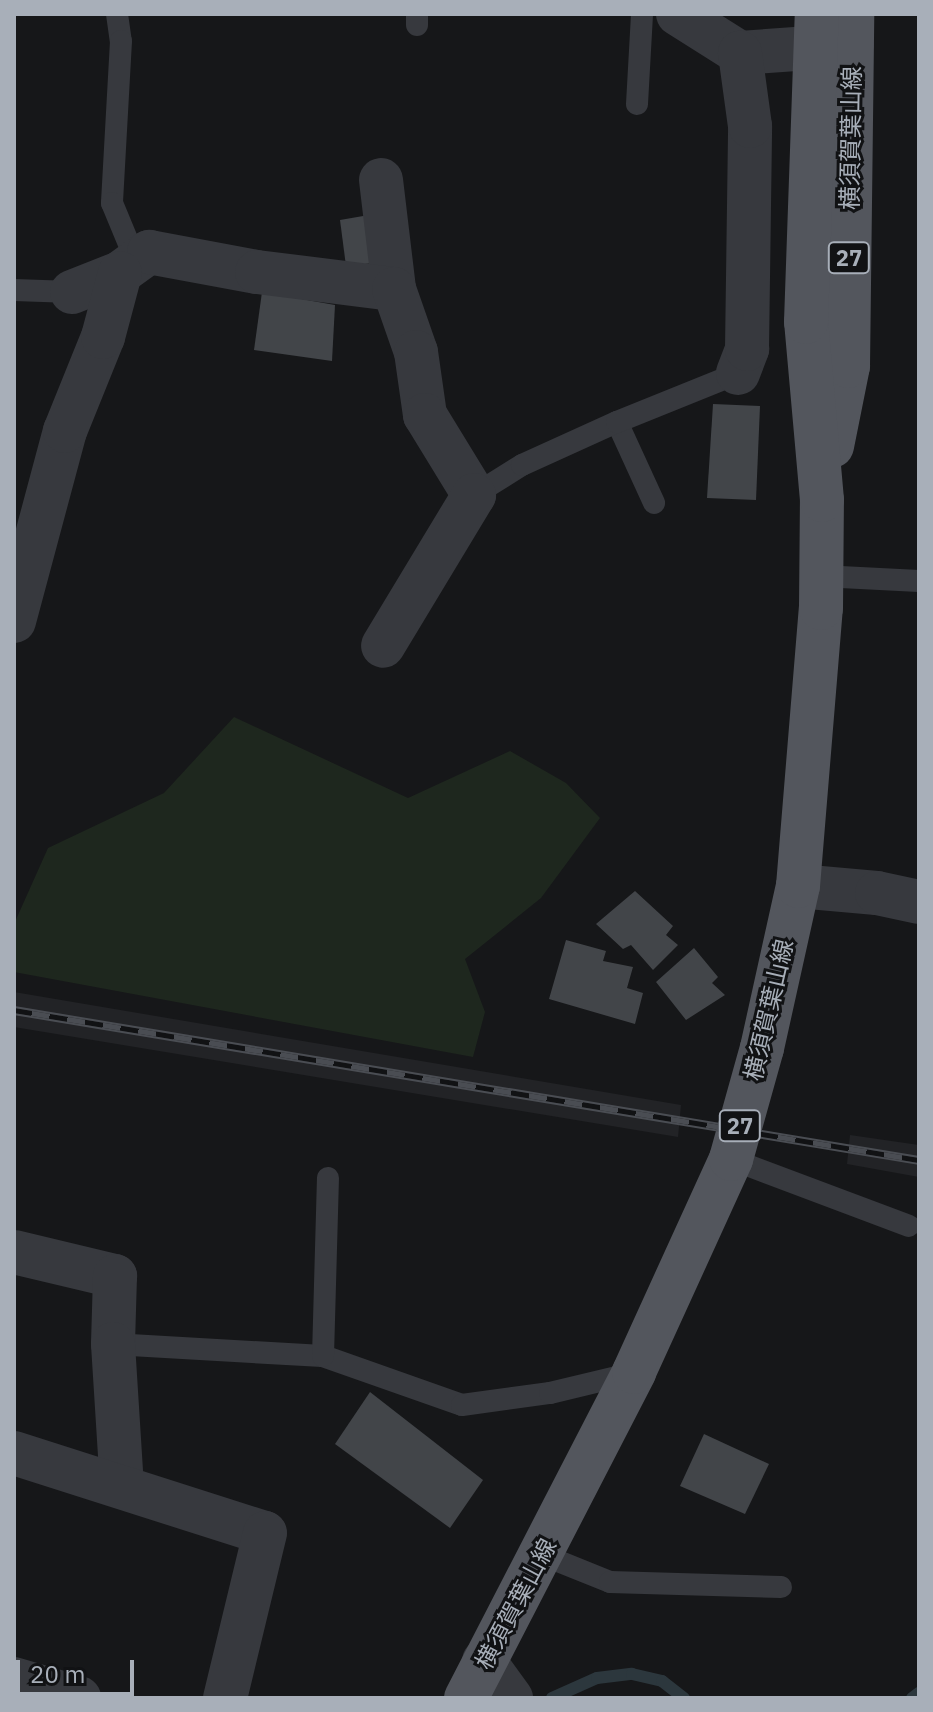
<!DOCTYPE html>
<html>
<head>
<meta charset="utf-8">
<style>
  body { margin:0 }
  #map { position:relative; width:933px; height:1712px; overflow:hidden; background:#161719; font-family:"IBM Plex Sans","Noto Sans JP",sans-serif }
  div>[style] { position:absolute }
  .built>* { inset:0; background:#222326 }
  .green>* { inset:0; background:#1e271e }
  .stream>* { height:12px; margin:-6px; padding:0 6px; transform-origin:6px; border-radius:6px; background:#2c373d }
  .building>* { inset:0; background:#424549 }
  .lane>* { height:22px; margin:-11px; padding:0 11px; transform-origin:11px; border-radius:11px; background:#37393e }
  .street>* { height:44px; margin:-22px; padding:0 22px; transform-origin:22px; border-radius:22px; background:#37393e }
  .primary>* { height:44px; margin:-22px; padding:0 22px; transform-origin:22px; border-radius:22px; background:#53565d }
  .rail>* { height:9px; margin-top:-4.5px; transform-origin:0; background:repeating-linear-gradient(90deg,#111214 0 18px,#4a4d53 0 36px); box-sizing:border-box; border-block:2px solid #4a4d53 }
  span { translate:-50% -50%; white-space:nowrap; text-align:center; line-height:1.15; -webkit-text-stroke:6px #111214; paint-order:stroke }
  .shield-label span { padding:2px 6px; background:#111214; border:2px solid; border-radius:6px; -webkit-text-stroke-width:0 }
  .shield-label { font-size:22px; color:#a8afb9; font-weight:700 }
  .street-label { font-size:24px; color:#a8afb9 }
  .frame { position:absolute; inset:0; border:16px solid #a8afb9; pointer-events:none }
  .scale { position:absolute; left:16px; top:1660px; width:118px; height:36px; box-sizing:border-box; border:4px solid #a8afb9; border-top:0; padding-left:10px; font-size:24px; line-height:28px; white-space:nowrap; color:#a8afb9; -webkit-text-stroke:6px #111214; paint-order:stroke }
</style>
</head>
<body>
<div id="map">
  <div class="built">
    <div style="clip-path:polygon(14px 992px,681px 1105px,678px 1137px,14px 1027px)"></div>
    <div style="clip-path:polygon(850px 1135px,919px 1145px,919px 1177px,847px 1164px)"></div>
  </div>
  <div class="green">
    <div style="clip-path:polygon(234px 717px,408px 798px,510px 751px,566px 783px,600px 818px,541px 898px,465px 959px,485px 1012px,473px 1057px,14px 972px,14px 924px,48px 848px,164px 793px)"></div>
  </div>
  <div class="stream">
    <div style="left:552px;top:1698px;width:49px;rotate:-24deg"></div>
    <div style="left:597px;top:1678px;width:35px;rotate:-7deg"></div>
    <div style="left:632px;top:1674px;width:31px;rotate:13deg"></div>
    <div style="left:662px;top:1681px;width:28px;rotate:38deg"></div>
    <div style="left:912px;top:1698px;width:9px;rotate:-36deg"></div>
  </div>
  <div class="building">
    <div style="clip-path:polygon(369px 215px,374px 263px,346px 266px,340px 220px)"></div>
    <div style="clip-path:polygon(262px 292px,335px 305px,332px 361px,254px 350px)"></div>
    <div style="clip-path:polygon(713px 404px,760px 406px,756px 500px,707px 498px)"></div>
    <div style="clip-path:polygon(635px 891px,673px 926px,666px 935px,678px 945px,653px 970px,631px 945px,623px 949px,596px 924px)"></div>
    <div style="clip-path:polygon(566px 940px,606px 951px,603px 961px,633px 967px,627px 988px,643px 993px,635px 1024px,549px 999px)"></div>
    <div style="clip-path:polygon(694px 948px,718px 977px,712px 983px,725px 995px,686px 1020px,656px 982px)"></div>
    <div style="clip-path:polygon(370px 1392px,483px 1480px,450px 1528px,335px 1444px)"></div>
    <div style="clip-path:polygon(704px 1434px,769px 1464px,745px 1514px,680px 1486px)"></div>
  </div>
  <div class="lane">
    <div style="left:117px;top:14px;width:27px;rotate:82deg"></div>
    <div style="left:121px;top:41px;width:162px;rotate:93.2deg"></div>
    <div style="left:112px;top:203px;width:63px;rotate:67.5deg"></div>
    <div style="left:417px;top:14px;width:11px;rotate:90deg"></div>
    <div style="left:637px;top:104px;width:90px;rotate:-86.8deg"></div>
    <div style="left:14px;top:290px;width:58px;rotate:2deg"></div>
    <div style="left:617px;top:422px;width:89px;rotate:65.4deg"></div>
    <div style="left:474px;top:495px;width:57px;rotate:-32deg"></div>
    <div style="left:522px;top:465px;width:104px;rotate:-24.4deg"></div>
    <div style="left:617px;top:422px;width:131px;rotate:-22deg"></div>
    <div style="left:821px;top:576px;width:98px;rotate:2.9deg"></div>
    <div style="left:731px;top:1159px;width:190px;rotate:20.6deg"></div>
    <div style="left:113px;top:1344px;width:210px;rotate:3.3deg"></div>
    <div style="left:323px;top:1356px;width:147px;rotate:19.4deg"></div>
    <div style="left:462px;top:1405px;width:89px;rotate:-7.8deg"></div>
    <div style="left:550px;top:1393px;width:85px;rotate:-13.5deg"></div>
    <div style="left:323px;top:1356px;width:178px;rotate:-88.4deg"></div>
    <div style="left:543px;top:1555px;width:72px;rotate:21.9deg"></div>
    <div style="left:610px;top:1582px;width:171px;rotate:1.7deg"></div>
  </div>
  <div class="street">
    <div style="left:678px;top:14px;width:73px;rotate:32.2deg"></div>
    <div style="left:740px;top:53px;width:112px;rotate:-4.1deg"></div>
    <div style="left:381px;top:180px;width:110px;rotate:83.2deg"></div>
    <div style="left:72px;top:292px;width:52px;rotate:-21.6deg"></div>
    <div style="left:120px;top:273px;width:36px;rotate:-36deg"></div>
    <div style="left:149px;top:252px;width:110px;rotate:10.5deg"></div>
    <div style="left:257px;top:272px;width:138px;rotate:7.1deg"></div>
    <div style="left:394px;top:289px;width:67px;rotate:70.8deg"></div>
    <div style="left:416px;top:352px;width:64px;rotate:81.9deg"></div>
    <div style="left:425px;top:415px;width:94px;rotate:58.5deg"></div>
    <div style="left:474px;top:495px;width:176px;rotate:121.1deg"></div>
    <div style="left:738px;top:373px;width:26px;rotate:-69deg"></div>
    <div style="left:747px;top:349px;width:223px;rotate:-89.2deg"></div>
    <div style="left:750px;top:126px;width:74px;rotate:-97.8deg"></div>
    <div style="left:14px;top:621px;width:197px;rotate:-75deg"></div>
    <div style="left:65px;top:431px;width:101px;rotate:-68deg"></div>
    <div style="left:103px;top:337px;width:66px;rotate:-75.1deg"></div>
    <div style="left:798px;top:886px;width:79px;rotate:5.1deg"></div>
    <div style="left:877px;top:893px;width:43px;rotate:12.1deg"></div>
    <div style="left:14px;top:1252px;width:104px;rotate:13.4deg"></div>
    <div style="left:115px;top:1276px;width:68px;rotate:91.7deg"></div>
    <div style="left:113px;top:1344px;width:143px;rotate:86.4deg"></div>
    <div style="left:14px;top:1453px;width:263px;rotate:17.7deg"></div>
    <div style="left:265px;top:1533px;width:170px;rotate:103.6deg"></div>
    <div style="left:484px;top:1661px;width:46px;rotate:53.9deg"></div>
    <div style="left:14px;top:1679px;width:68px;rotate:16.3deg"></div>
  </div>
  <div class="primary">
    <div style="left:832px;top:446px;width:82px;rotate:-78.7deg"></div>
    <div style="left:848px;top:366px;width:352px;rotate:-89.3deg"></div>
    <div style="left:466px;top:1698px;width:367px;rotate:-62.7deg"></div>
    <div style="left:634px;top:1372px;width:234px;rotate:-65.5deg"></div>
    <div style="left:731px;top:1159px;width:115px;rotate:-74.4deg"></div>
    <div style="left:762px;top:1048px;width:166px;rotate:-77.5deg"></div>
    <div style="left:798px;top:886px;width:279px;rotate:-85.3deg"></div>
    <div style="left:821px;top:608px;width:108px;rotate:-89.5deg"></div>
    <div style="left:822px;top:500px;width:179px;rotate:-95.1deg"></div>
    <div style="left:806px;top:322px;width:308px;rotate:-88deg"></div>
  </div>
  <div class="rail">
    <div style="left:14px;top:1010px;width:917px;rotate:9.41deg"></div>
  </div>
  <div class="shield-label">
    <span style="left:849px;top:258px">27</span>
    <span style="left:740px;top:1126px">27</span>
  </div>
  <div class="street-label">
    <span style="left:851px;top:138px;rotate:-89deg">横須賀葉山線</span>
    <span style="left:769px;top:1010px;rotate:-77deg">横須賀葉山線</span>
    <span style="left:516px;top:1604px;rotate:-62deg">横須賀葉山線</span>
  </div>
  <div class="frame"></div>
  <div class="scale">20 m</div>
</div>
</body>
</html>
